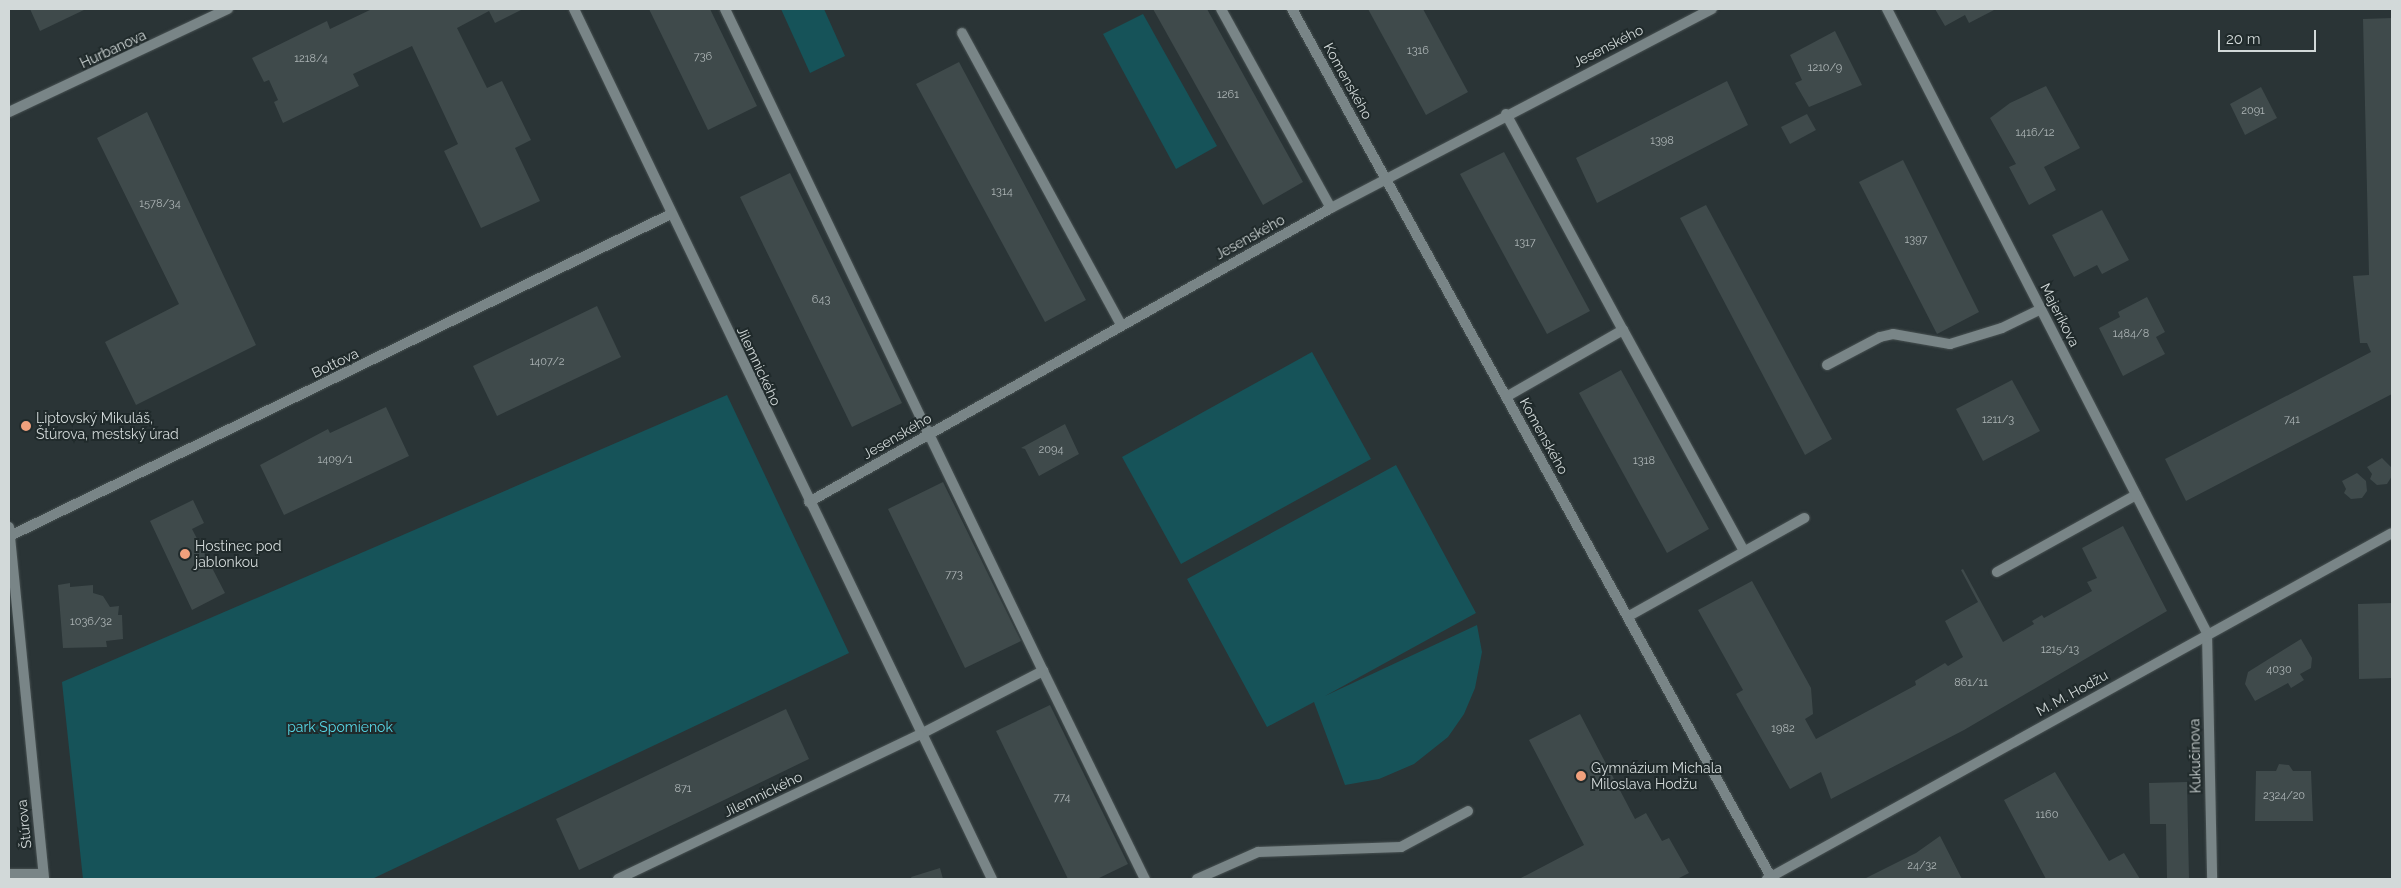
<!DOCTYPE html>
<html>
<head>
<meta charset="utf-8">
<style>
  body { margin:0 }
  #map { position:relative; width:2401px; height:888px; overflow:hidden; background:#2a3436; font-family:Raleway,sans-serif }
  div>[style] { position:absolute }
  .green>* { inset:0; background:#165359 }
  .building>* { inset:0; background:#3f4a4b }
  .roads { filter:drop-shadow(0 0 1px #485152) drop-shadow(0 0 1px #485152) }
  .service>* { height:10px; margin:-5px; padding:0 5px; transform-origin:5px; border-radius:5px; background:#798587 }
  .minor>* { height:10px; margin:-5px; padding:0 5px; transform-origin:5px; border-radius:5px; background:#798587 }
  .dots>* { width:14px; height:14px; translate:-50% -50%; box-sizing:border-box; border:2px solid #202a2b; border-radius:50% }
  span { translate:-50% -50%; white-space:nowrap; text-align:center; line-height:1.15; -webkit-text-stroke:4px #202a2b; paint-order:stroke }
  .number-label { font-size:11px; color:#adb5b6 }
  .number-label span { -webkit-text-stroke-width:0 }
  .street-label { font-size:14px; color:#d2d9d9 }
  .poi-label { font-size:14px; color:#d2d9d9 }
  .left { translate:0 -50%; text-align:left }
  .park-label { font-size:14px; color:#57d8e7 }
  .frame { position:absolute; inset:0; border:10px solid #d2d9d9; pointer-events:none }
  .scale { position:absolute; left:2218px; top:30px; width:98px; height:22px; box-sizing:border-box; border:2px solid #d2d9d9; border-top:0; padding-left:6px; font-size:15px; line-height:18px; white-space:nowrap; color:#d2d9d9; -webkit-text-stroke:4px #202a2b; paint-order:stroke }
</style>
</head>
<body>
<div id="map">
  <div class="green">
    <div style="clip-path:polygon(781px 9px,824px 9px,845px 56px,810px 73px)"></div>
    <div style="clip-path:polygon(1143px 14px,1217px 146px,1176px 169px,1103px 34px)"></div>
    <div style="clip-path:polygon(1312px 352px,1371px 459px,1181px 564px,1122px 457px)"></div>
    <div style="clip-path:polygon(727px 395px,849px 653px,372px 879px,83px 879px,62px 682px)"></div>
    <div style="clip-path:polygon(1396px 465px,1476px 613px,1325px 696px,1477px 625px,1482px 652px,1475px 688px,1464px 714px,1448px 737px,1414px 764px,1379px 779px,1345px 785px,1314px 702px,1267px 727px,1187px 579px)"></div>
  </div>
  <div class="building">
    <div style="clip-path:polygon(30px 9px,86px 9px,40px 31px)"></div>
    <div style="clip-path:polygon(372px 9px,523px 9px,495px 23px,489px 11px,457px 28px,487px 88px,502px 81px,531px 140px,515px 148px,540px 201px,481px 228px,444px 151px,458px 144px,412px 46px,353px 74px,359px 86px,283px 123px,274px 102px,278px 100px,269px 80px,264px 82px,252px 58px,327px 21px,330px 29px)"></div>
    <div style="clip-path:polygon(649px 9px,710px 9px,757px 106px,708px 130px)"></div>
    <div style="clip-path:polygon(1153px 9px,1207px 9px,1303px 182px,1263px 205px)"></div>
    <div style="clip-path:polygon(1368px 9px,1423px 9px,1468px 92px,1426px 115px)"></div>
    <div style="clip-path:polygon(1935px 9px,1996px 9px,1969px 23px,1965px 15px,1945px 26px)"></div>
    <div style="clip-path:polygon(2392px 18px,2392px 394px,2186px 501px,2165px 459px,2371px 352px,2367px 343px,2360px 343px,2353px 276px,2369px 275px,2363px 19px)"></div>
    <div style="clip-path:polygon(1835px 31px,1862px 85px,1809px 107px,1795px 83px,1802px 80px,1790px 55px)"></div>
    <div style="clip-path:polygon(959px 62px,1086px 300px,1045px 322px,916px 84px)"></div>
    <div style="clip-path:polygon(1727px 81px,1748px 125px,1597px 203px,1576px 158px)"></div>
    <div style="clip-path:polygon(2046px 86px,2080px 148px,2044px 167px,2056px 190px,2029px 205px,2009px 167px,2016px 164px,1990px 118px,2010px 103px)"></div>
    <div style="clip-path:polygon(2261px 87px,2277px 118px,2245px 135px,2230px 104px)"></div>
    <div style="clip-path:polygon(147px 112px,256px 345px,136px 405px,105px 342px,179px 304px,97px 138px)"></div>
    <div style="clip-path:polygon(1807px 114px,1816px 130px,1790px 144px,1781px 127px)"></div>
    <div style="clip-path:polygon(1504px 152px,1590px 311px,1547px 334px,1460px 174px)"></div>
    <div style="clip-path:polygon(1903px 160px,1979px 312px,1937px 334px,1859px 182px)"></div>
    <div style="clip-path:polygon(790px 173px,902px 403px,852px 427px,740px 197px)"></div>
    <div style="clip-path:polygon(1706px 205px,1832px 439px,1805px 455px,1680px 218px)"></div>
    <div style="clip-path:polygon(2102px 210px,2129px 260px,2102px 274px,2097px 265px,2074px 277px,2052px 235px)"></div>
    <div style="clip-path:polygon(2147px 297px,2165px 332px,2156px 337px,2165px 354px,2123px 376px,2099px 328px,2120px 317px,2118px 312px)"></div>
    <div style="clip-path:polygon(597px 306px,621px 357px,497px 416px,473px 366px)"></div>
    <div style="clip-path:polygon(1621px 370px,1709px 529px,1667px 553px,1579px 393px)"></div>
    <div style="clip-path:polygon(2012px 380px,2040px 431px,1983px 461px,1956px 409px)"></div>
    <div style="clip-path:polygon(386px 407px,409px 456px,284px 515px,260px 465px,328px 429px,330px 433px)"></div>
    <div style="clip-path:polygon(1065px 424px,1079px 454px,1039px 476px,1025px 449px,1021px 448px)"></div>
    <div style="clip-path:polygon(2382px 458px,2391px 467px,2392px 476px,2387px 484px,2377px 485px,2370px 479px,2372px 474px,2367px 467px)"></div>
    <div style="clip-path:polygon(2357px 473px,2366px 481px,2367px 491px,2362px 498px,2351px 499px,2344px 493px,2346px 489px,2342px 481px)"></div>
    <div style="clip-path:polygon(943px 482px,1021px 641px,965px 668px,888px 509px)"></div>
    <div style="clip-path:polygon(193px 500px,204px 523px,192px 529px,225px 593px,192px 610px,150px 521px)"></div>
    <div style="clip-path:polygon(2123px 526px,2167px 611px,1964px 730px,1831px 799px,1821px 772px,1790px 789px,1736px 694px,1743px 690px,1698px 610px,1752px 581px,1811px 688px,1813px 714px,1805px 719px,1816px 739px,1916px 685px,1915px 681px,1945px 663px,1948px 666px,1963px 657px,1945px 621px,1978px 602px,1961px 570px,1963px 569px,2003px 642px,2034px 624px,2032px 621px,2042px 615px,2044px 618px,2092px 591px,2087px 582px,2097px 578px,2082px 548px)"></div>
    <div style="clip-path:polygon(70px 583px,70px 587px,93px 585px,93px 593px,103px 596px,110px 607px,119px 606px,118px 615px,122px 615px,123px 639px,106px 641px,107px 647px,63px 648px,58px 585px)"></div>
    <div style="clip-path:polygon(2392px 603px,2392px 678px,2359px 679px,2358px 604px)"></div>
    <div style="clip-path:polygon(2301px 639px,2312px 658px,2311px 668px,2300px 674px,2304px 680px,2291px 688px,2288px 683px,2255px 701px,2245px 684px,2248px 672px)"></div>
    <div style="clip-path:polygon(1050px 705px,1128px 864px,1097px 879px,1068px 879px,996px 731px)"></div>
    <div style="clip-path:polygon(786px 709px,809px 759px,579px 870px,556px 819px)"></div>
    <div style="clip-path:polygon(1580px 714px,1635px 819px,1646px 813px,1662px 841px,1669px 838px,1689px 873px,1677px 879px,1519px 879px,1584px 845px,1529px 740px)"></div>
    <div style="clip-path:polygon(2279px 764px,2289px 765px,2293px 771px,2311px 771px,2313px 821px,2255px 821px,2256px 771px,2276px 771px)"></div>
    <div style="clip-path:polygon(2055px 772px,2109px 861px,2124px 853px,2140px 879px,2046px 879px,2004px 800px)"></div>
    <div style="clip-path:polygon(2187px 782px,2189px 879px,2167px 879px,2166px 824px,2150px 824px,2149px 783px)"></div>
    <div style="clip-path:polygon(1940px 836px,1962px 879px,1864px 879px,1916px 853px)"></div>
    <div style="clip-path:polygon(940px 868px,943px 879px,912px 879px,911px 877px)"></div>
  </div>
  <div class="roads">
    <div class="service">
      <div style="left:1506px;top:114px;width:246px;rotate:61.6deg"></div>
      <div style="left:1827px;top:365px;width:60px;rotate:-27.8deg"></div>
      <div style="left:1880px;top:337px;width:13px;rotate:-13deg"></div>
      <div style="left:1893px;top:334px;width:58px;rotate:10deg"></div>
      <div style="left:1950px;top:344px;width:54px;rotate:-17.1deg"></div>
      <div style="left:2002px;top:328px;width:43px;rotate:-26deg"></div>
      <div style="left:1506px;top:397px;width:135px;rotate:-29.8deg"></div>
      <div style="left:1623px;top:330px;width:252px;rotate:61.3deg"></div>
      <div style="left:1997px;top:572px;width:159px;rotate:-29deg"></div>
      <div style="left:1629px;top:616px;width:201px;rotate:-29.2deg"></div>
      <div style="left:1043px;top:671px;width:232px;rotate:63.9deg"></div>
      <div style="left:919px;top:735px;width:140px;rotate:-27.3deg"></div>
      <div style="left:1043px;top:671px;width:263px;rotate:-115.7deg"></div>
      <div style="left:1197px;top:879px;width:67px;rotate:-23.9deg"></div>
      <div style="left:1258px;top:852px;width:143px;rotate:-2deg"></div>
      <div style="left:1401px;top:847px;width:76px;rotate:-28.2deg"></div>
    </div>
    <div class="minor">
      <div style="left:574px;top:9px;width:965px;rotate:64.34deg"></div>
      <div style="left:725px;top:9px;width:471px;rotate:64.4deg"></div>
      <div style="left:1221px;top:9px;width:227px;rotate:61.1deg"></div>
      <div style="left:1292px;top:9px;width:991px;rotate:61.11deg"></div>
      <div style="left:1887px;top:9px;width:701px;rotate:62.85deg"></div>
      <div style="left:2207px;top:633px;width:246px;rotate:88.8deg"></div>
      <div style="left:962px;top:33px;width:332px;rotate:61.4deg"></div>
      <div style="left:9px;top:112px;width:242px;rotate:-25.2deg"></div>
      <div style="left:809px;top:502px;width:599px;rotate:-29.39deg"></div>
      <div style="left:1331px;top:208px;width:430px;rotate:-27.6deg"></div>
      <div style="left:9px;top:527px;width:354px;rotate:84.3deg"></div>
      <div style="left:10px;top:536px;width:735px;rotate:-25.97deg"></div>
      <div style="left:9px;top:874px;width:34px"></div>
      <div style="left:618px;top:879px;width:334px;rotate:-25.6deg"></div>
      <div style="left:1767px;top:879px;width:714px;rotate:-28.97deg"></div>
    </div>
  </div>
  <div class="dots">
    <div style="left:26px;top:426px;background:#f1a17d"></div>
    <div style="left:185px;top:554px;background:#f1a17d"></div>
    <div style="left:1581px;top:776px;background:#f1a17d"></div>
  </div>
  <div class="number-label">
    <span style="left:1418px;top:51px">1316</span>
    <span style="left:703px;top:57px">736</span>
    <span style="left:311px;top:59px">1218/4</span>
    <span style="left:1825px;top:68px">1210/9</span>
    <span style="left:1228px;top:95px">1261</span>
    <span style="left:2253px;top:111px">2091</span>
    <span style="left:2035px;top:133px">1416/12</span>
    <span style="left:1662px;top:141px">1398</span>
    <span style="left:1002px;top:192px">1314</span>
    <span style="left:160px;top:204px">1578/34</span>
    <span style="left:1916px;top:240px">1397</span>
    <span style="left:1525px;top:243px">1317</span>
    <span style="left:821px;top:300px">643</span>
    <span style="left:2131px;top:334px">1484/8</span>
    <span style="left:547px;top:362px">1407/2</span>
    <span style="left:1998px;top:420px">1211/3</span>
    <span style="left:2292px;top:420px">741</span>
    <span style="left:1051px;top:450px">2094</span>
    <span style="left:335px;top:460px">1409/1</span>
    <span style="left:1644px;top:461px">1318</span>
    <span style="left:954px;top:575px">773</span>
    <span style="left:91px;top:622px">1036/32</span>
    <span style="left:2060px;top:650px">1215/13</span>
    <span style="left:2279px;top:670px">4030</span>
    <span style="left:1971px;top:683px">861/11</span>
    <span style="left:1783px;top:729px">1982</span>
    <span style="left:683px;top:789px">871</span>
    <span style="left:2284px;top:796px">2324/20</span>
    <span style="left:1062px;top:798px">774</span>
    <span style="left:2047px;top:815px">1160</span>
    <span style="left:1922px;top:866px">24/32</span>
  </div>
  <div class="street-label">
    <span style="left:1608px;top:46px;rotate:-27deg">Jesenského</span>
    <span style="left:113px;top:49px;rotate:-25deg">Hurbanova</span>
    <span style="left:1348px;top:81px;rotate:61deg">Komenského</span>
    <span style="left:1250px;top:237px;rotate:-29deg">Jesenského</span>
    <span style="left:2060px;top:315px;rotate:63deg">Majeríkova</span>
    <span style="left:335px;top:363px;rotate:-26deg">Bottova</span>
    <span style="left:759px;top:366px;rotate:65deg">Jilemnického</span>
    <span style="left:897px;top:436px;rotate:-30deg">Jesenského</span>
    <span style="left:1544px;top:436px;rotate:61deg">Komenského</span>
    <span style="left:2072px;top:693px;rotate:-29deg">M. M. Hodžu</span>
    <span style="left:2195px;top:756px;rotate:-91deg">Kukučínova</span>
    <span style="left:763px;top:794px;rotate:-26deg">Jilemnického</span>
    <span style="left:24px;top:824px;rotate:-96deg">Štúrova</span>
  </div>
  <div class="poi-label">
    <span class="left" style="left:36px;top:426px">Liptovský Mikuláš,<br>Štúrova, mestský úrad</span>
    <span class="left" style="left:195px;top:554px">Hostinec pod<br>jablonkou</span>
    <span class="left" style="left:1591px;top:776px">Gymnázium Michala<br>Miloslava Hodžu</span>
  </div>
  <div class="park-label">
    <span style="left:340px;top:727px">park Spomienok</span>
  </div>
  <div class="frame"></div>
  <div class="scale">20 m</div>
</div>
</body>
</html>
